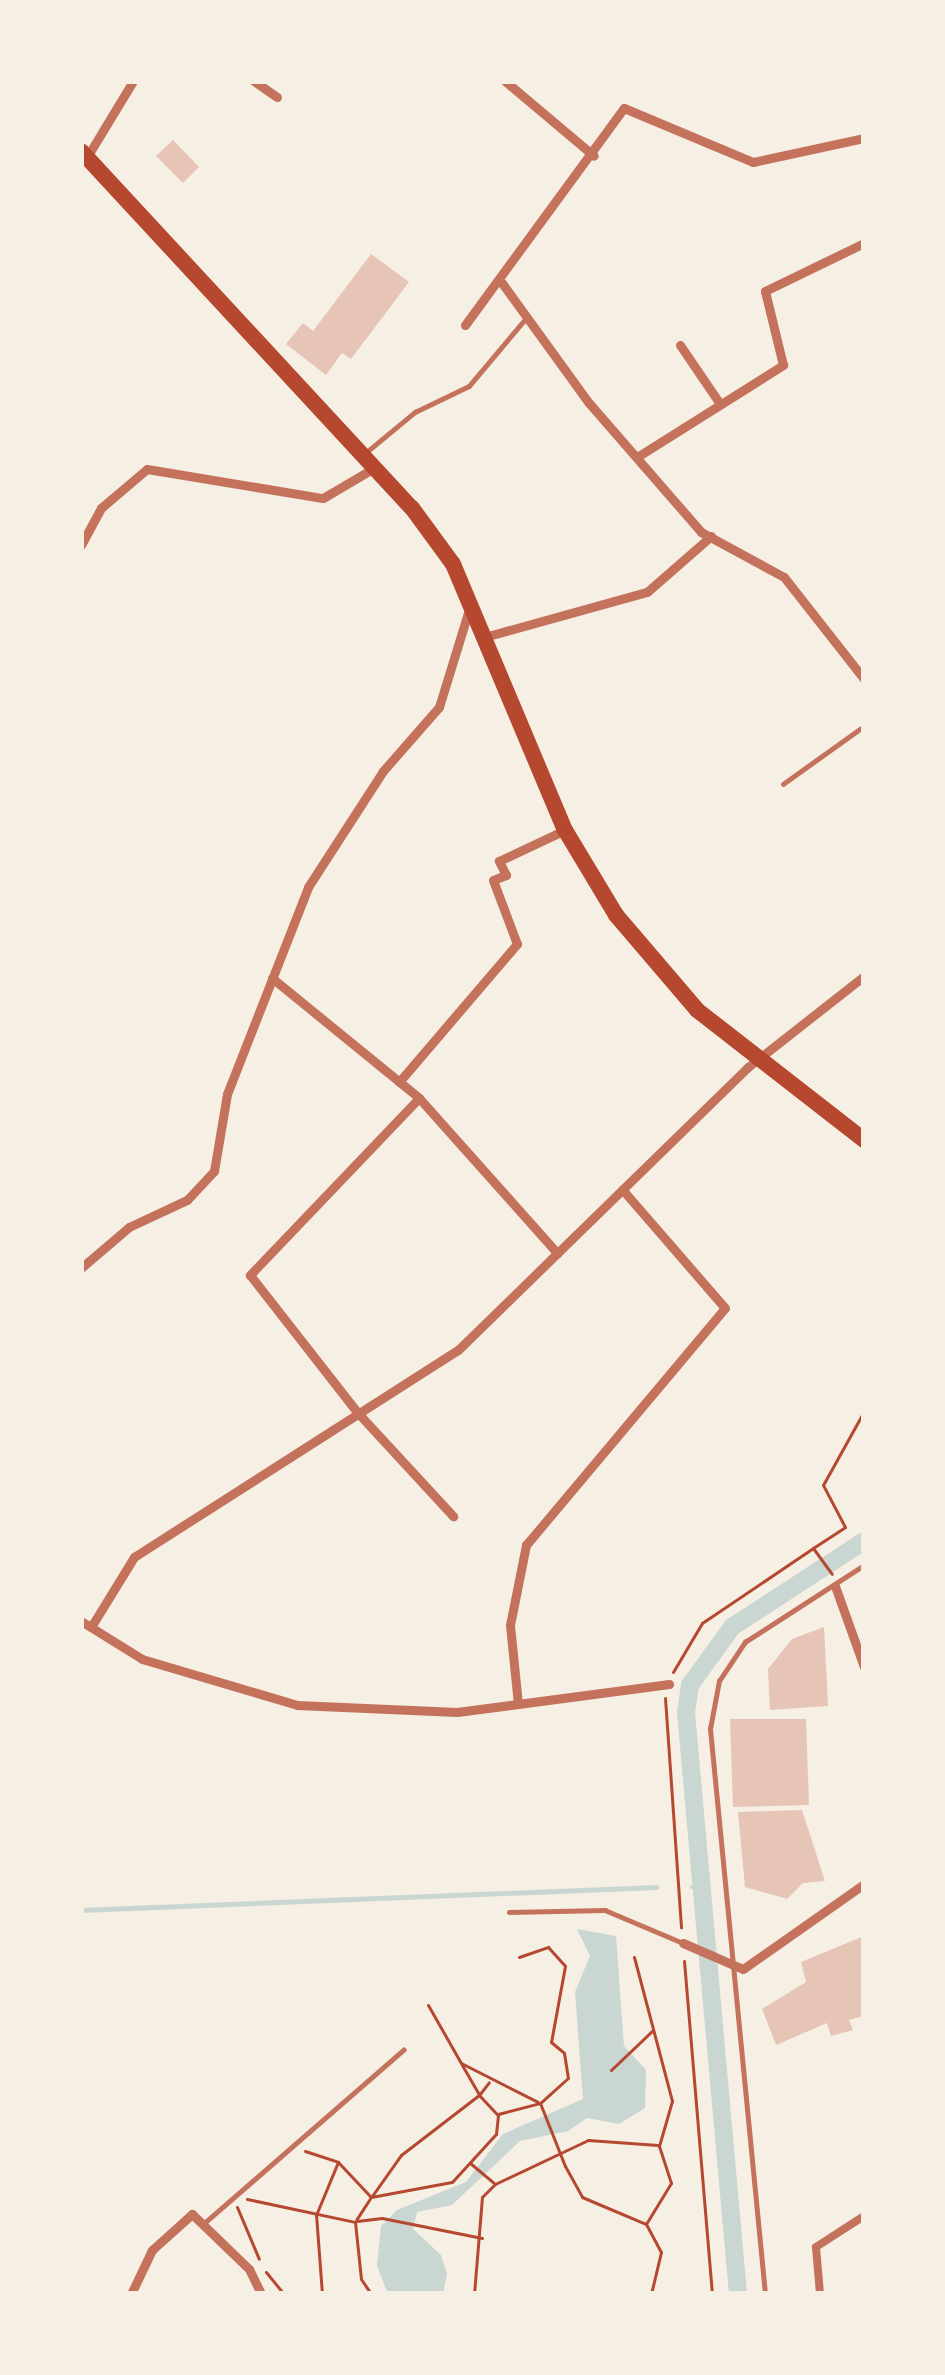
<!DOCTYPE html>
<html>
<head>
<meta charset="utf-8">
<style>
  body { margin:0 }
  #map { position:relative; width:945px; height:2375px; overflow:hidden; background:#f6efe4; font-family:Overpass,sans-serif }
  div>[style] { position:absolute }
  .water>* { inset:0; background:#c9d6d2 }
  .stream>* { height:4.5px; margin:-2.25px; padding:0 2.25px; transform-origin:2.25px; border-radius:2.25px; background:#c9d6d2 }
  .canal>* { height:18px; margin:-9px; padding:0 9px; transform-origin:9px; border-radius:9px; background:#c9d6d2 }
  .building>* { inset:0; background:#e6c5b7 }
  .path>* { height:3px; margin:-1.5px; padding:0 1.5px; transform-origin:1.5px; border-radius:1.5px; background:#b5482f }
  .service>* { height:4.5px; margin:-2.25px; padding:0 2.25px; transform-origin:2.25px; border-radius:2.25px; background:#c5725c }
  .pedestrian>* { height:8px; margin:-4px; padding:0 4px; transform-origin:4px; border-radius:4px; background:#c5725c }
  .minor>* { height:9px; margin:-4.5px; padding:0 4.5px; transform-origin:4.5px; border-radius:4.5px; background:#c5725c }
  .trunk>* { height:16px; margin:-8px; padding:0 8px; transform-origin:8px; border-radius:8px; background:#b5482f }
  span { translate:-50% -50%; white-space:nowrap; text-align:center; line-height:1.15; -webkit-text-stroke:9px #f6efe4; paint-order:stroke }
  .frame { position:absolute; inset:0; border:84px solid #f6efe4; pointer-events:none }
</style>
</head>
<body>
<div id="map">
  <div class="water">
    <div style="clip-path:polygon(577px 1929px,616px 1936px,624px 2046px,646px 2070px,645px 2108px,619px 2124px,587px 2118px,568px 2131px,520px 2141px,452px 2205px,417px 2212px,413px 2229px,441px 2255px,447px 2274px,443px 2294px,388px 2294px,377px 2266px,381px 2226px,397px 2210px,466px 2182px,503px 2134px,583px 2099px,575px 1992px,590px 1956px)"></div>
  </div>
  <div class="stream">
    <div style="left:692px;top:1887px;width:10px"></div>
    <div style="left:81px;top:1910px;width:576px;rotate:-2.29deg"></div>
  </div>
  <div class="canal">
    <div style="left:738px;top:2294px;width:583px;rotate:-95.11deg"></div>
    <div style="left:686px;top:1713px;width:28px;rotate:-82deg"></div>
    <div style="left:690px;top:1685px;width:72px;rotate:-54.1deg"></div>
    <div style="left:732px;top:1627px;width:158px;rotate:-33.1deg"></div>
  </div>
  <div class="building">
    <div style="clip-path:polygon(173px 140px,199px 167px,183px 183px,156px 156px)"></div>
    <div style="clip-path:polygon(371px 254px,409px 282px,351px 359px,342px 353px,326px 375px,286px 344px,303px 323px,313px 331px)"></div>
    <div style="clip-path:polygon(824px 1627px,828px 1706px,770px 1710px,768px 1669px,792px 1639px)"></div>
    <div style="clip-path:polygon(730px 1719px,806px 1719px,809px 1805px,733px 1807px)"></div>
    <div style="clip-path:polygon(802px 1810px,825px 1881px,803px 1883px,787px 1899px,745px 1887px,738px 1812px)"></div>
    <div style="clip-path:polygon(864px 1936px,864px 2016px,849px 2020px,853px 2030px,831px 2036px,827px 2023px,776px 2045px,762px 2009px,806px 1982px,801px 1962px)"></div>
  </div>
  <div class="path">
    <div style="left:813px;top:1548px;width:38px;rotate:-33deg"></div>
    <div style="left:845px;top:1527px;width:47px;rotate:-117.6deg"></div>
    <div style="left:823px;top:1485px;width:85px;rotate:-61deg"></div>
    <div style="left:673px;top:1672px;width:57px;rotate:-59.4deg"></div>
    <div style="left:702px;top:1623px;width:134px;rotate:-34deg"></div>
    <div style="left:813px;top:1548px;width:32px;rotate:54deg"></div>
    <div style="left:665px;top:1698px;width:230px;rotate:86deg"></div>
    <div style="left:519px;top:1957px;width:31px;rotate:-19deg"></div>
    <div style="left:548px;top:1947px;width:25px;rotate:48deg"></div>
    <div style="left:565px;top:1966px;width:77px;rotate:100.4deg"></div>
    <div style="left:551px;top:2042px;width:17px;rotate:40deg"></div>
    <div style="left:564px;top:2053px;width:25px;rotate:81deg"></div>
    <div style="left:568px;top:2078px;width:38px;rotate:138deg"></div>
    <div style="left:540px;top:2103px;width:68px;rotate:68.4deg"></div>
    <div style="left:565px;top:2166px;width:35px;rotate:61deg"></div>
    <div style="left:582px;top:2197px;width:69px;rotate:22.9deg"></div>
    <div style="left:634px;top:1957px;width:149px;rotate:75.2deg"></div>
    <div style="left:672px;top:2101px;width:47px;rotate:106.1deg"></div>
    <div style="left:659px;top:2146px;width:39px;rotate:72deg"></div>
    <div style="left:671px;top:2183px;width:48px;rotate:121.4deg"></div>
    <div style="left:646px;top:2224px;width:32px;rotate:62deg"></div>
    <div style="left:661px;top:2252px;width:43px;rotate:103.4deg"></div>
    <div style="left:684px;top:1961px;width:334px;rotate:85.2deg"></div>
    <div style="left:428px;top:2005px;width:67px;rotate:60.4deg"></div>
    <div style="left:461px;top:2063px;width:86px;rotate:26.9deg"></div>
    <div style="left:462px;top:2065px;width:34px;rotate:60deg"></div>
    <div style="left:479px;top:2095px;width:16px;rotate:-52deg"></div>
    <div style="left:611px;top:2070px;width:57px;rotate:-43.6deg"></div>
    <div style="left:305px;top:2151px;width:35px;rotate:18deg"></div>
    <div style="left:338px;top:2162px;width:48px;rotate:46.7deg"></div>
    <div style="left:371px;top:2197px;width:27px;rotate:123deg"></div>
    <div style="left:470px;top:2163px;width:31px;rotate:40deg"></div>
    <div style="left:372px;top:2196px;width:50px;rotate:-54.7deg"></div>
    <div style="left:401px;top:2155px;width:98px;rotate:-37.6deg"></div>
    <div style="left:479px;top:2095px;width:26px;rotate:47deg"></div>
    <div style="left:371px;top:2197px;width:82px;rotate:-10.5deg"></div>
    <div style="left:452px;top:2182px;width:65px;rotate:-47.5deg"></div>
    <div style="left:496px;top:2134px;width:20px;rotate:-84deg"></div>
    <div style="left:498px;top:2114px;width:43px;rotate:-14.7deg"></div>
    <div style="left:247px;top:2199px;width:110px;rotate:12deg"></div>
    <div style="left:355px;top:2222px;width:57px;rotate:84deg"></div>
    <div style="left:361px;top:2279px;width:18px;rotate:56deg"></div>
    <div style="left:237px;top:2207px;width:56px;rotate:67.1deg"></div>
    <div style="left:357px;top:2221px;width:25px;rotate:-7deg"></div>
    <div style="left:382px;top:2218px;width:102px;rotate:11.3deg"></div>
    <div style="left:266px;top:2272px;width:28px;rotate:51deg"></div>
    <div style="left:322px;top:2294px;width:79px;rotate:-94.3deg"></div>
    <div style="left:316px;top:2215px;width:57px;rotate:-67.5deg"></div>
    <div style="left:474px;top:2294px;width:97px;rotate:-85.3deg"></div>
    <div style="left:482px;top:2197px;width:18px;rotate:-45deg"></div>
    <div style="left:495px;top:2184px;width:103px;rotate:-25.3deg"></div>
    <div style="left:588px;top:2140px;width:70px;rotate:4.1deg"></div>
  </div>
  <div class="service">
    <div style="left:369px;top:450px;width:60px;rotate:-39.6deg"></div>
    <div style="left:415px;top:412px;width:60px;rotate:-25.7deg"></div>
    <div style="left:469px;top:386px;width:90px;rotate:-50deg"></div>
    <div style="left:783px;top:784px;width:100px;rotate:-35.6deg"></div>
    <div style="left:509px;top:1912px;width:96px;rotate:-1.2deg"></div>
    <div style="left:605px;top:1910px;width:85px;rotate:22.9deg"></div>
    <div style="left:202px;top:2225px;width:267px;rotate:-41deg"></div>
    <div style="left:765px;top:2294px;width:568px;rotate:-95.56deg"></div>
    <div style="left:710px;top:1729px;width:49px;rotate:-79.4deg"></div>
    <div style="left:719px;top:1681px;width:47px;rotate:-56.3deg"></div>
    <div style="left:745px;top:1642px;width:142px;rotate:-32.9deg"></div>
  </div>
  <div class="pedestrian">
    <div style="left:820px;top:2294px;width:47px;rotate:-94.9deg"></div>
    <div style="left:816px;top:2247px;width:57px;rotate:-32.9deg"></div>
  </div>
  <div class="minor">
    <div style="left:254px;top:81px;width:28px;rotate:35deg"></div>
    <div style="left:505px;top:81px;width:116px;rotate:40.1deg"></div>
    <div style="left:87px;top:157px;width:89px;rotate:-58.8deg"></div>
    <div style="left:502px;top:283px;width:148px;rotate:54.1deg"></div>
    <div style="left:589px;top:403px;width:171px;rotate:49deg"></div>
    <div style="left:701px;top:532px;width:94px;rotate:28.5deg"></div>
    <div style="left:784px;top:577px;width:130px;rotate:51.9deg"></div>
    <div style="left:465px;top:325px;width:269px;rotate:-53.8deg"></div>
    <div style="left:624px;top:108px;width:140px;rotate:22.7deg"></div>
    <div style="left:753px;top:162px;width:114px;rotate:-12.2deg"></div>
    <div style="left:680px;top:345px;width:68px;rotate:55.8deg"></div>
    <div style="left:637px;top:457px;width:173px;rotate:-32.2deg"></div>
    <div style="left:783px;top:365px;width:76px;rotate:-103.7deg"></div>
    <div style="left:765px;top:291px;width:110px;rotate:-25.9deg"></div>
    <div style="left:81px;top:545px;width:42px;rotate:-61.6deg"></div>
    <div style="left:101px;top:508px;width:60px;rotate:-40.3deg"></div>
    <div style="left:147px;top:469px;width:178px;rotate:9.4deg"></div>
    <div style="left:323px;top:498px;width:59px;rotate:-30.5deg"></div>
    <div style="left:488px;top:636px;width:165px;rotate:-15.5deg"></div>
    <div style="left:647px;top:592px;width:85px;rotate:-41.2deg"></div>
    <div style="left:272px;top:978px;width:190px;rotate:39.2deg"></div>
    <div style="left:419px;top:1098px;width:208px;rotate:48.3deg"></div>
    <div style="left:399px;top:1082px;width:182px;rotate:-49.5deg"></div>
    <div style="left:517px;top:944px;width:68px;rotate:-110.6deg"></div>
    <div style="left:493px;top:880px;width:14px;rotate:-21deg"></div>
    <div style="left:506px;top:875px;width:16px;rotate:-117deg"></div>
    <div style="left:499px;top:861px;width:73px;rotate:-25.2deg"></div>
    <div style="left:419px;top:1098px;width:245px;rotate:133.7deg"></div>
    <div style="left:250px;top:1275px;width:174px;rotate:52deg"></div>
    <div style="left:357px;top:1412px;width:142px;rotate:47.3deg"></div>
    <div style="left:81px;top:1268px;width:63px;rotate:-40.5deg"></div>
    <div style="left:129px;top:1227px;width:64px;rotate:-25deg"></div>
    <div style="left:187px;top:1200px;width:40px;rotate:-47deg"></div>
    <div style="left:214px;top:1171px;width:78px;rotate:-80.4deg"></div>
    <div style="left:227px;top:1094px;width:222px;rotate:-68.6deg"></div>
    <div style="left:308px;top:887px;width:138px;rotate:-57.1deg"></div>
    <div style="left:383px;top:771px;width:85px;rotate:-48.8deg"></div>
    <div style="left:439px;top:707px;width:106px;rotate:-72.9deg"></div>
    <div style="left:835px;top:1586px;width:86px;rotate:70.3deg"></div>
    <div style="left:81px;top:1621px;width:72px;rotate:31.9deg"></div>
    <div style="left:142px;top:1659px;width:162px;rotate:16.5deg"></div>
    <div style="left:297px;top:1705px;width:160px;rotate:2.5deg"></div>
    <div style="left:457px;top:1712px;width:214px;rotate:-7.5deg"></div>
    <div style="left:91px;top:1627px;width:82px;rotate:-58.4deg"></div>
    <div style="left:134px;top:1557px;width:384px;rotate:-32.6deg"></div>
    <div style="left:458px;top:1350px;width:405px;rotate:-44.3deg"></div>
    <div style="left:748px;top:1067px;width:147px;rotate:-38.1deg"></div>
    <div style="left:518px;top:1704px;width:79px;rotate:-95.8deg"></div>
    <div style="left:510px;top:1625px;width:82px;rotate:-78.7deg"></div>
    <div style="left:526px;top:1545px;width:309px;rotate:-50deg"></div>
    <div style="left:725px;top:1308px;width:157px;rotate:-130.9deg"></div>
    <div style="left:683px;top:1943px;width:65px;rotate:23.4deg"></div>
    <div style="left:743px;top:1969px;width:148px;rotate:-35.1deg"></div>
    <div style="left:131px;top:2294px;width:49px;rotate:-64.5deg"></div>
    <div style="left:152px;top:2250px;width:54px;rotate:-42deg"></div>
    <div style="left:192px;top:2214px;width:79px;rotate:44deg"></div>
    <div style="left:249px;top:2269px;width:28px;rotate:64deg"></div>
  </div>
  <div class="trunk">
    <div style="left:81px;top:151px;width:487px;rotate:47.2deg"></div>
    <div style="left:412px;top:508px;width:69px;rotate:53.8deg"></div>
    <div style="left:453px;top:564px;width:289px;rotate:67.2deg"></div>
    <div style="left:565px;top:830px;width:99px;rotate:59deg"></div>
    <div style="left:616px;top:915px;width:125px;rotate:49.5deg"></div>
    <div style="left:697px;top:1010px;width:212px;rotate:37.9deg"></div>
  </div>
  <div class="frame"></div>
</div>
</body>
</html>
